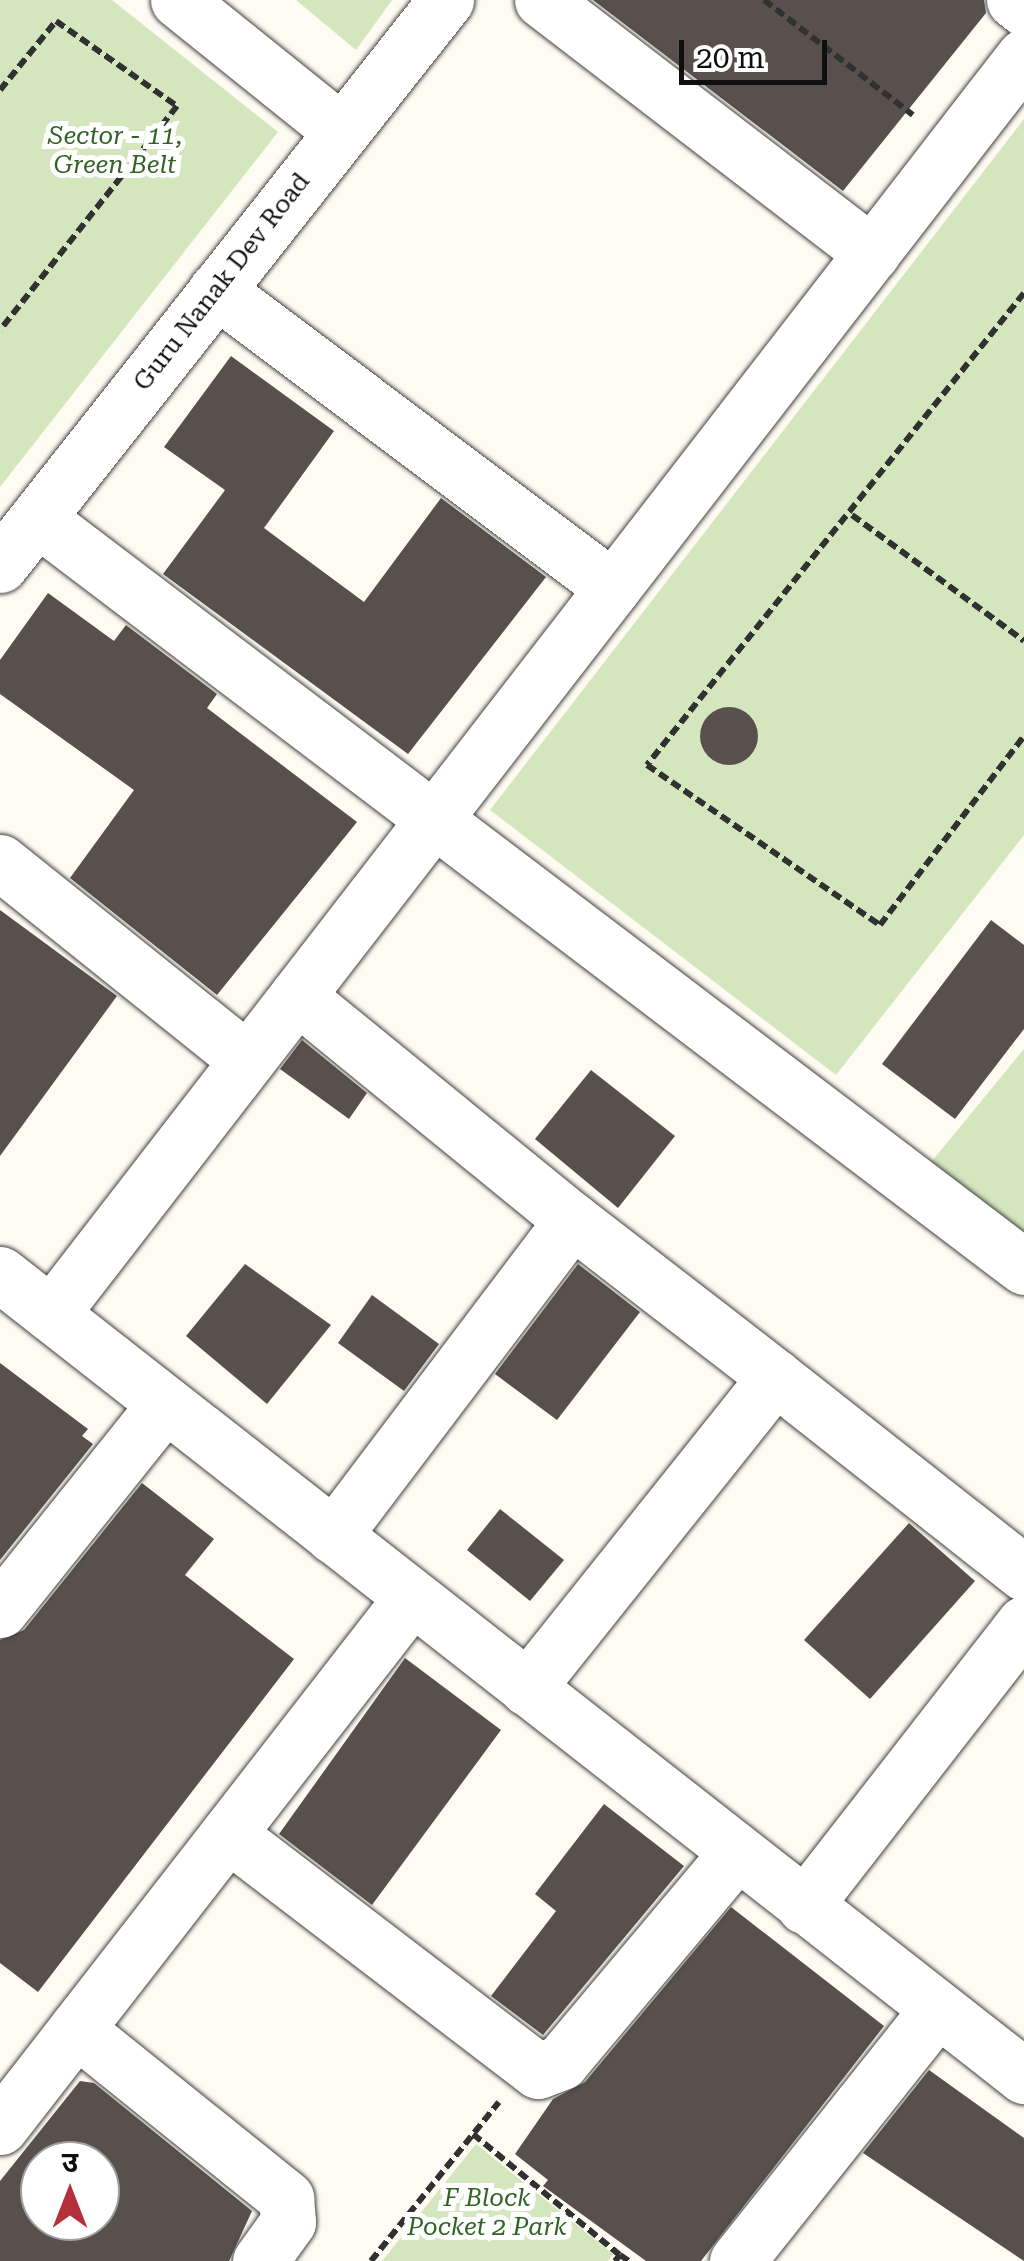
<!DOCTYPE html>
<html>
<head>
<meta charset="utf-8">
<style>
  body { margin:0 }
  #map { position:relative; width:1024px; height:2261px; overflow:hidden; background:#fefbf2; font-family:"Roboto Serif","Noto Sans Devanagari",serif }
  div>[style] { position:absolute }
  .green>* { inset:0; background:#d4e6bd }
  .building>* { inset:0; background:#57504c }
  .round { border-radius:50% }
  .path>* { height:6px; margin-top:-3px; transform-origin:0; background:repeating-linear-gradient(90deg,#313131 0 10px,transparent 0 15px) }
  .roads { filter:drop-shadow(0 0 2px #424242) drop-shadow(0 0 2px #424242) }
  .minor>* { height:55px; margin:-27.5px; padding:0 27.5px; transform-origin:27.5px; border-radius:27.5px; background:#fff }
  span { translate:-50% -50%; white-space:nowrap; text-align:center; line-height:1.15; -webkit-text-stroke:10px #fff; paint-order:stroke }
  .park-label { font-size:25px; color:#326224; font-style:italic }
  .street-label { font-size:25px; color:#0f0f0f }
  .north { position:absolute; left:20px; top:2141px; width:100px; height:100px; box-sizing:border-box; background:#fff; border:2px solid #9f9f9f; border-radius:50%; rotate:0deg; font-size:28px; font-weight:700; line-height:40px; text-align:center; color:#0f0f0f }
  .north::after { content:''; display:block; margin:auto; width:35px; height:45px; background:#b4313b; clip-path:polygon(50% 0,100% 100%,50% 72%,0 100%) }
  .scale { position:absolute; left:679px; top:40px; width:148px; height:45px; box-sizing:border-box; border:5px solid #0f0f0f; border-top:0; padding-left:12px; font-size:30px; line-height:35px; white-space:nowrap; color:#0f0f0f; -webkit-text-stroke:8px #fff; paint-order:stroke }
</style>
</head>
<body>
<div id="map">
  <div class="green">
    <div style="clip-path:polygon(0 0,112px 0,278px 132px,0 487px)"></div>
    <div style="clip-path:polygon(296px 0,392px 0,356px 50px)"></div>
    <div style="clip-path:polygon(1024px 119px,1024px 835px,836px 1075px,490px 810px)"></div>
    <div style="clip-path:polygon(1024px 1049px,1024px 1240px,928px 1166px)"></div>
    <div style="clip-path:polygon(476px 2144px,613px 2254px,608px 2261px,382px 2261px)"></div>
  </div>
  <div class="building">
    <div style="clip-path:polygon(593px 0,984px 0,986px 13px,843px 191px)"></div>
    <div style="clip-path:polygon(231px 356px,334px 431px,264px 528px,364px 602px,441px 498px,546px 577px,408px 754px,163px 574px,225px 490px,164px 447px)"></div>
    <div style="clip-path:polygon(48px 593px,114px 641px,126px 625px,217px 694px,207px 708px,357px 822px,217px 995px,70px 878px,134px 790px,0 694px,0 660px)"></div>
    <div class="round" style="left:700px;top:707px;width:58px;height:58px"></div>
    <div style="clip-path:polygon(0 910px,117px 996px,0 1156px)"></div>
    <div style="clip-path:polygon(991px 920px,1024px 945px,1024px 1029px,955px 1119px,882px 1064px)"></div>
    <div style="clip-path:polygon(302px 1040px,367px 1093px,349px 1119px,280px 1069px)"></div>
    <div style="clip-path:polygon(591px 1070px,675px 1136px,618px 1208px,535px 1139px)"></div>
    <div style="clip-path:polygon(245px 1264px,331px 1325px,267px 1404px,186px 1336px)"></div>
    <div style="clip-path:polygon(578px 1264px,640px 1312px,557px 1420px,495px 1374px)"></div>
    <div style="clip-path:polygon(372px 1295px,439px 1344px,404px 1391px,338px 1343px)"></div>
    <div style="clip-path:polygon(0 1363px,88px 1429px,82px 1436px,93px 1444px,0 1560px)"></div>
    <div style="clip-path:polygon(142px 1483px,214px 1539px,185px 1575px,294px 1659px,38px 1992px,0 1963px,0 1640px,24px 1630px)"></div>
    <div style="clip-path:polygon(500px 1509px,564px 1560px,530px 1601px,467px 1550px)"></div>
    <div style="clip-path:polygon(909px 1523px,975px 1581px,870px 1699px,804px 1640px)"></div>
    <div style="clip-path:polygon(405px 1658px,501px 1730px,372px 1905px,279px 1834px)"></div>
    <div style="clip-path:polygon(604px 1804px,684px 1866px,543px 2035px,491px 1996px,556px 1911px,535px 1894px)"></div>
    <div style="clip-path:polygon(731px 1907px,884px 2026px,701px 2261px,646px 2261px,543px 2186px,548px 2180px,515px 2154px,553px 2099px,585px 2082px)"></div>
    <div style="clip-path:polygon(929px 2070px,1024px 2138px,1024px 2261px,863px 2153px)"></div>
    <div style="clip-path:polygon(evenodd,80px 2081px,94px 2083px,252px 2211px,229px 2261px,0 2261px,0 2181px,80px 2081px,40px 2161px,100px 2161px,100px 2221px,40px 2221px,40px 2161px)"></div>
  </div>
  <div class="path">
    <div style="left:764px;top:0;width:188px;rotate:37.7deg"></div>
    <div style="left:0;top:90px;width:89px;rotate:-50.9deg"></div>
    <div style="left:56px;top:21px;width:148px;rotate:35.1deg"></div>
    <div style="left:177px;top:106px;width:285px;rotate:128.3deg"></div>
    <div style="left:1024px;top:293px;width:604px;rotate:128.62deg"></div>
    <div style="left:647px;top:765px;width:283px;rotate:34.5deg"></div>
    <div style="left:880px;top:925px;width:238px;rotate:-52.7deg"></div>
    <div style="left:852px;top:515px;width:213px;rotate:36.2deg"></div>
    <div style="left:473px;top:2134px;width:190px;rotate:39.5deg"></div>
    <div style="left:620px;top:2255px;width:8px;rotate:130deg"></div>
    <div style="left:620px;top:2255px;width:11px;rotate:34deg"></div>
    <div style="left:371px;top:2261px;width:204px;rotate:-51.2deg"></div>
  </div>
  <div class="roads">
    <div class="minor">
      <div style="left:178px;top:0;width:209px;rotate:38.8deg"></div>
      <div style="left:542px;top:0;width:416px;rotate:37.5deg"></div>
      <div style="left:1014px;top:0;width:13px;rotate:39deg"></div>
      <div style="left:216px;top:290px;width:496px;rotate:36.9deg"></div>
      <div style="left:37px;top:518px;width:1239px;rotate:37.19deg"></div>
      <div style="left:0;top:565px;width:720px;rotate:-51.71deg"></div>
      <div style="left:0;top:862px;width:314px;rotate:38.7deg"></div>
      <div style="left:297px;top:996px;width:355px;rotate:39.2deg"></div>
      <div style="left:572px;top:1220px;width:396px;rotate:127.1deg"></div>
      <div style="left:572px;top:1220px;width:257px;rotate:37.7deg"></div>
      <div style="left:0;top:1274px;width:1301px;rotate:38.07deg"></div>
      <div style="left:51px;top:1314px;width:1590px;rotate:-52.28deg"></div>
      <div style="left:0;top:1610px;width:264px;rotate:-51.3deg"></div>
      <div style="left:527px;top:1688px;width:398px;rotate:-51.4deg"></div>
      <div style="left:775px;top:1377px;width:317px;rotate:38.2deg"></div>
      <div style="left:228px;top:1834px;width:390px;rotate:37.4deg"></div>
      <div style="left:538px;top:2071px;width:25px;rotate:-21deg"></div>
      <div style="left:561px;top:2062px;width:274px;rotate:-50deg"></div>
      <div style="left:804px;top:1906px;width:358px;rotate:-52.1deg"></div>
      <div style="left:76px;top:2029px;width:270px;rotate:38.8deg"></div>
      <div style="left:286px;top:2198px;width:24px;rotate:85deg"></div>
      <div style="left:288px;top:2222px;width:48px;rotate:125.7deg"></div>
      <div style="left:0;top:2127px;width:671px;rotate:-52.14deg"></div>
      <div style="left:737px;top:2261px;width:321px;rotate:-51.5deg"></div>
    </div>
  </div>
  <div class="park-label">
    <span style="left:115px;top:151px">Sector - 11,<br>Green Belt</span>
    <span style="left:487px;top:2213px">F Block<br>Pocket 2 Park</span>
  </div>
  <div class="street-label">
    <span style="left:222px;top:282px;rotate:-52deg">Guru Nanak Dev Road</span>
  </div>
  <div class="north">उ</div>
  <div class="scale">20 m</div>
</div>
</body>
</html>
